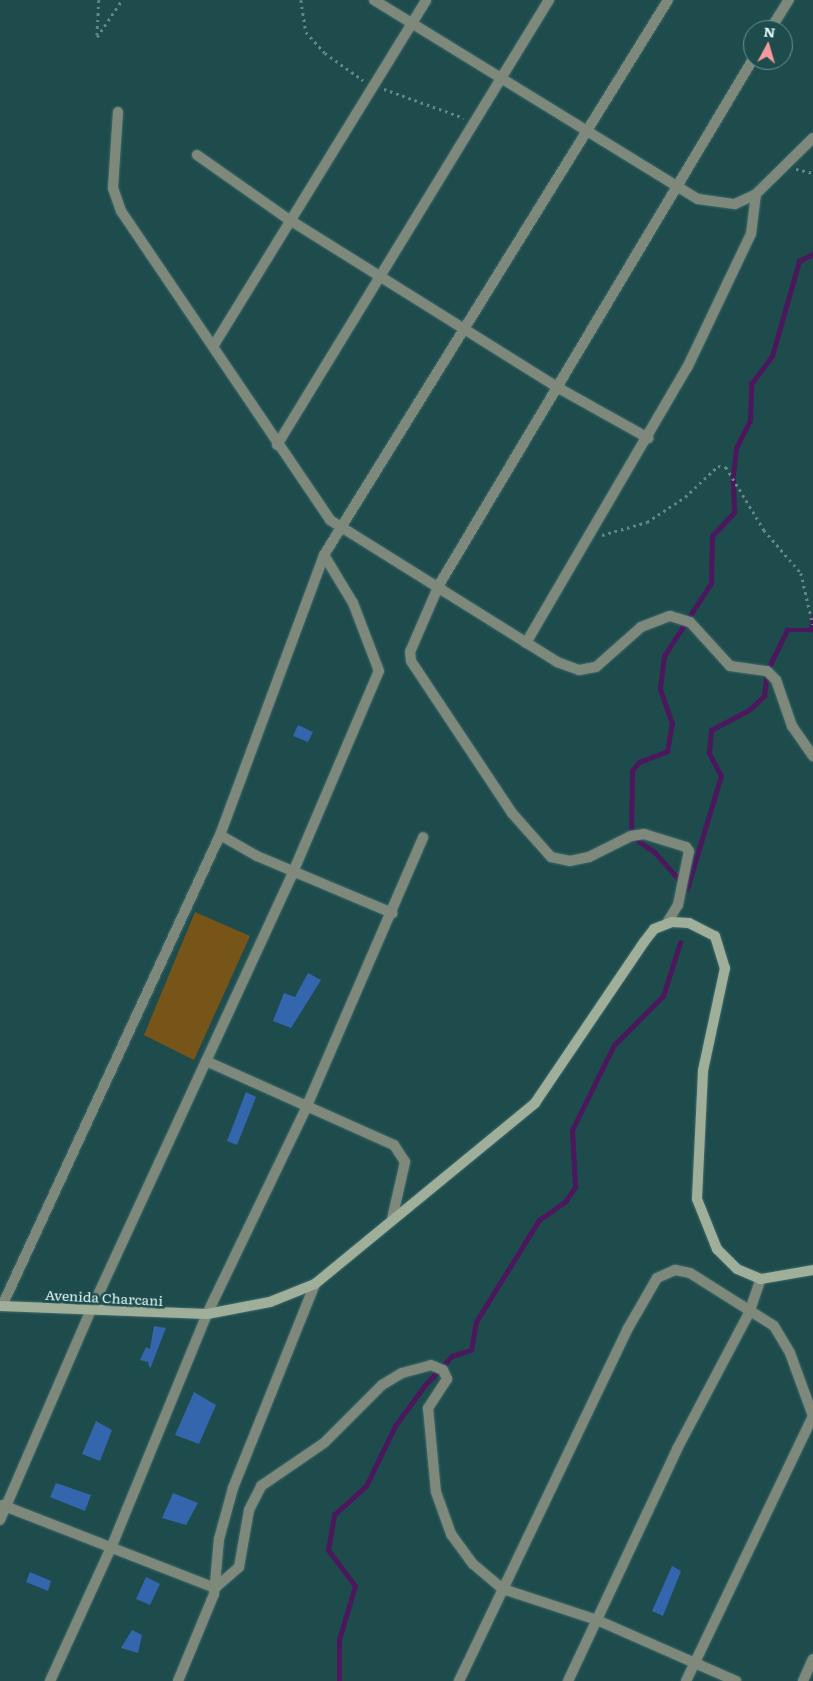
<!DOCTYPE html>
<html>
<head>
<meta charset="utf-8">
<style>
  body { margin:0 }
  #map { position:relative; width:813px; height:1681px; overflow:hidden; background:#1e4c4d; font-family:Literata,serif }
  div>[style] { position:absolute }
  .green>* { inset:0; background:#775418 }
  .stream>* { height:4.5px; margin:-2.25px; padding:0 2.25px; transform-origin:2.25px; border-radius:2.25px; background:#4c175d }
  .building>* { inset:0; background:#3366ad }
  .path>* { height:2.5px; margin-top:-1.25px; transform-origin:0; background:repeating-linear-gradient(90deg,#608787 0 2.5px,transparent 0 6.5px) }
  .roads { filter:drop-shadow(0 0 1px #416b6b) drop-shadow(0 0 1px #416b6b) }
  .street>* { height:10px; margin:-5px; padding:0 5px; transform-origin:5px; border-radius:5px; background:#7f897b }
  .secondary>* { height:10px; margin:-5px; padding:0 5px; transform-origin:5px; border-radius:5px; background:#a0af9a }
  span { translate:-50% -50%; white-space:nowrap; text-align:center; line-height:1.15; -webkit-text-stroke:5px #1e4c4d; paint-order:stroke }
  .street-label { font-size:14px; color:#def6f6 }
  .north { position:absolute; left:743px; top:20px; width:50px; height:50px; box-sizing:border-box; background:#1e4c4d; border:1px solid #6b9091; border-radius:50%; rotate:6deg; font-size:14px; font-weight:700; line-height:20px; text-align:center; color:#def6f6 }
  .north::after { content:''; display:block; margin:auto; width:18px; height:22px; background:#f59b9f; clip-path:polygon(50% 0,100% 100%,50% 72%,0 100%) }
</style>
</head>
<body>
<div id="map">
  <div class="green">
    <div style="clip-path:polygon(195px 912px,250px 936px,194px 1060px,144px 1035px)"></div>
  </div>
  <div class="stream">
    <div style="left:687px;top:889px;width:48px;rotate:-131.6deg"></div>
    <div style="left:655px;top:853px;width:29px;rotate:-145deg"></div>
    <div style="left:631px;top:836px;width:65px;rotate:-89.1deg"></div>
    <div style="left:632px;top:771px;width:11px;rotate:-52deg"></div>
    <div style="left:639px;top:762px;width:30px;rotate:-21deg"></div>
    <div style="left:667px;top:751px;width:27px;rotate:-80deg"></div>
    <div style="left:672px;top:724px;width:37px;rotate:-109deg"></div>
    <div style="left:660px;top:689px;width:33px;rotate:-83deg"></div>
    <div style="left:664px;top:656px;width:87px;rotate:-57.2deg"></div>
    <div style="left:711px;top:583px;width:47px;rotate:-88.8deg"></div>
    <div style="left:712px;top:536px;width:33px;rotate:-47deg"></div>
    <div style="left:734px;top:512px;width:38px;rotate:-92deg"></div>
    <div style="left:733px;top:474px;width:26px;rotate:-83deg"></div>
    <div style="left:736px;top:448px;width:30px;rotate:-63deg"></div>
    <div style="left:750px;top:421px;width:37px;rotate:-88deg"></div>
    <div style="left:751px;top:384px;width:35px;rotate:-53deg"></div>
    <div style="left:772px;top:356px;width:99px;rotate:-74.1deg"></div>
    <div style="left:799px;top:261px;width:16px;rotate:-27deg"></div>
    <div style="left:687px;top:889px;width:118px;rotate:-73.3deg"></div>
    <div style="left:721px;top:776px;width:26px;rotate:-118deg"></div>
    <div style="left:709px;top:753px;width:23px;rotate:-85deg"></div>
    <div style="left:711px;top:730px;width:43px;rotate:-27.8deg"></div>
    <div style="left:749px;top:710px;width:21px;rotate:-43deg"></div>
    <div style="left:764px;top:696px;width:25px;rotate:-83deg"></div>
    <div style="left:767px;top:671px;width:46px;rotate:-64deg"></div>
    <div style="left:787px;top:630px;width:24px"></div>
    <div style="left:811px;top:630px;width:13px;rotate:-81deg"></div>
    <div style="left:339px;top:1681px;width:41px;rotate:-90deg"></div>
    <div style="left:339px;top:1640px;width:56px;rotate:-73.5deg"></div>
    <div style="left:355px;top:1586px;width:45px;rotate:-126.9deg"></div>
    <div style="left:328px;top:1550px;width:36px;rotate:-80deg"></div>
    <div style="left:334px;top:1515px;width:43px;rotate:-42.2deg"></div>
    <div style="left:366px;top:1486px;width:67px;rotate:-64.2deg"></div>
    <div style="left:395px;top:1426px;width:51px;rotate:-53.8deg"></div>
    <div style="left:425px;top:1385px;width:40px;rotate:-47deg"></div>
    <div style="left:452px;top:1356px;width:20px;rotate:-18deg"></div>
    <div style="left:471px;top:1350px;width:28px;rotate:-80deg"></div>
    <div style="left:476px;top:1322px;width:120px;rotate:-58.3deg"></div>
    <div style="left:539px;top:1220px;width:32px;rotate:-35deg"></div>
    <div style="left:565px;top:1202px;width:18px;rotate:-56deg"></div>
    <div style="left:575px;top:1187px;width:57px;rotate:-93deg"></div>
    <div style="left:572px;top:1130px;width:95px;rotate:-63.7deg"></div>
    <div style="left:614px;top:1045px;width:69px;rotate:-45deg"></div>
    <div style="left:663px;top:996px;width:56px;rotate:-72.2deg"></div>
  </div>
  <div class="building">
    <div style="clip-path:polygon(298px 725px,313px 732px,308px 742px,293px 736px)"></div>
    <div style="clip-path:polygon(308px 973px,321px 980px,291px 1028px,273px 1021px,284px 993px,295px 997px)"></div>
    <div style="clip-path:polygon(246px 1092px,256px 1097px,237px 1145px,227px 1141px)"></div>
    <div style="clip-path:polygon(154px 1326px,166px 1328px,150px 1369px,148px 1362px,140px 1360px,146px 1347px,150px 1349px)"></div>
    <div style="clip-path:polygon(194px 1392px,216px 1405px,199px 1444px,175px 1435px)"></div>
    <div style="clip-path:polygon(96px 1421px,112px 1430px,100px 1461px,82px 1454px)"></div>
    <div style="clip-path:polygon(56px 1483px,91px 1495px,85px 1511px,50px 1497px)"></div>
    <div style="clip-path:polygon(173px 1493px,198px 1503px,186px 1525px,162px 1518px)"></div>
    <div style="clip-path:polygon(672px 1566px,681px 1571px,663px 1616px,652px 1611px)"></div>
    <div style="clip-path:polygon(30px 1572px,51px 1581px,48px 1591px,26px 1582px)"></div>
    <div style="clip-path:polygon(146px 1577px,160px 1584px,150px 1605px,136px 1599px)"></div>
    <div style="clip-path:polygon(132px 1630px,142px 1635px,138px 1653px,121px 1648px)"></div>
  </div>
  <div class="path">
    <div style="left:99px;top:0;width:37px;rotate:93deg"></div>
    <div style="left:97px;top:37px;width:45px;rotate:-56deg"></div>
    <div style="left:301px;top:0;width:32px;rotate:81deg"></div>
    <div style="left:306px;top:32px;width:28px;rotate:48deg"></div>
    <div style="left:325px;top:53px;width:47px;rotate:35.4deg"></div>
    <div style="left:384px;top:89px;width:85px;rotate:19.9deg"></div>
    <div style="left:796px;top:169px;width:17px;rotate:13deg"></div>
    <div style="left:602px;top:535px;width:47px;rotate:-16.1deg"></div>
    <div style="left:647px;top:522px;width:45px;rotate:-33.3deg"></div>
    <div style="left:685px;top:497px;width:45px;rotate:-43.2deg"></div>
    <div style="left:718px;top:466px;width:8px;rotate:7deg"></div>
    <div style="left:726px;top:467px;width:74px;rotate:58.9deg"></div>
    <div style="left:764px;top:530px;width:57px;rotate:49.3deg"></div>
    <div style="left:801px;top:573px;width:53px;rotate:77deg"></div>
  </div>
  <div class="roads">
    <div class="street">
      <div style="left:374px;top:0;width:380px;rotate:31.6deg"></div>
      <div style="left:698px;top:199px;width:37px;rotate:8deg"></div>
      <div style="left:735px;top:204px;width:23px;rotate:-25deg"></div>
      <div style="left:756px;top:194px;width:80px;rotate:-44.5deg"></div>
      <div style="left:770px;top:30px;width:36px;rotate:-58deg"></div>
      <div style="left:118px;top:112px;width:76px;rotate:93.8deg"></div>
      <div style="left:113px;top:188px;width:24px;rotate:71deg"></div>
      <div style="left:121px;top:211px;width:373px;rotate:55.9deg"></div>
      <div style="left:330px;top:520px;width:268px;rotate:32deg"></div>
      <div style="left:557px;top:662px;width:23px;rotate:20deg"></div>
      <div style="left:579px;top:670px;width:17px;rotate:-10deg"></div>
      <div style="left:596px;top:667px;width:60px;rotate:-41.6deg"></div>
      <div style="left:641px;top:627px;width:31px;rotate:-21deg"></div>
      <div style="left:670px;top:616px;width:21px;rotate:17deg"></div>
      <div style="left:690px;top:622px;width:59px;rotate:47.7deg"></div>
      <div style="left:730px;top:666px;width:37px;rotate:8deg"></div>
      <div style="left:767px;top:671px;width:13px;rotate:45deg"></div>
      <div style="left:776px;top:680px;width:49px;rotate:70.8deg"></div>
      <div style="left:792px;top:726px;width:37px;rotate:55deg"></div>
      <div style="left:197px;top:155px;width:111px;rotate:35.1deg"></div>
      <div style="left:288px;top:219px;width:315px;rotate:32deg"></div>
      <div style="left:555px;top:386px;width:107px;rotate:29.2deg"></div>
      <div style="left:214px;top:345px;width:405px;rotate:-58.4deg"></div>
      <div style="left:277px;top:445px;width:522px;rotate:-58.57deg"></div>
      <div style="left:526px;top:643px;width:319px;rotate:-59.7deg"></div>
      <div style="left:687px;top:368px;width:148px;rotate:-64.5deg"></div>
      <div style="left:751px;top:234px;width:40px;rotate:-82.9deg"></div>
      <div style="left:220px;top:835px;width:43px;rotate:29.6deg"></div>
      <div style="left:257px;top:856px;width:147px;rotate:22.9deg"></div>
      <div style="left:667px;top:923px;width:21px;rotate:-59deg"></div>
      <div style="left:678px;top:905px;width:55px;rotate:-78.5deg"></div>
      <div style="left:689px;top:851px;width:5px;rotate:-127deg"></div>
      <div style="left:686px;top:847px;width:44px;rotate:-162.8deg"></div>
      <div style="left:644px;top:834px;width:13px;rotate:171deg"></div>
      <div style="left:631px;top:836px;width:47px;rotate:153.4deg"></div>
      <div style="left:589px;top:857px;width:19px;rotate:168deg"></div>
      <div style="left:570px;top:861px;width:19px;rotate:-168deg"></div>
      <div style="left:551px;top:857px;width:59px;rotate:-131.6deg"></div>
      <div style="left:512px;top:813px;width:182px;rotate:-123.6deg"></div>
      <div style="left:411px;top:661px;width:9px;rotate:-96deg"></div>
      <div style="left:410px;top:652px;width:73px;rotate:-66.6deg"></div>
      <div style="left:439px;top:585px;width:613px;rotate:-59.16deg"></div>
      <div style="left:206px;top:1061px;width:206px;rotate:24.1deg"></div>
      <div style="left:394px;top:1145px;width:20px;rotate:57deg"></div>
      <div style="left:405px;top:1162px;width:58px;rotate:102.8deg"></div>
      <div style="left:2px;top:1306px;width:519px;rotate:-65.16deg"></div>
      <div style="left:220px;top:835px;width:299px;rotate:-69.6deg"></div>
      <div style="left:324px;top:555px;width:653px;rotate:-58.21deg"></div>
      <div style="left:2px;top:1505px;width:229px;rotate:21.3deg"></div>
      <div style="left:0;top:1520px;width:229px;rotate:-66.6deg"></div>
      <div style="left:91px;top:1310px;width:485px;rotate:-65.2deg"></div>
      <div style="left:294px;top:870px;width:216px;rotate:-66.9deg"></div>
      <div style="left:379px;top:671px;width:73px;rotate:-110.9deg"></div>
      <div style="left:353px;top:603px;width:56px;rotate:-121.1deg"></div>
      <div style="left:215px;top:1588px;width:32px;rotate:-41deg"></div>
      <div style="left:239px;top:1567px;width:58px;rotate:-80deg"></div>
      <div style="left:249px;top:1510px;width:27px;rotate:-63deg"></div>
      <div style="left:261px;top:1486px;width:76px;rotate:-34.3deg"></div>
      <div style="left:324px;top:1443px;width:82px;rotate:-45deg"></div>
      <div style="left:382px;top:1385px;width:23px;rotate:-31deg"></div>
      <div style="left:402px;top:1373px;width:30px;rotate:-15deg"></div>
      <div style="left:431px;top:1365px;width:13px;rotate:23deg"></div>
      <div style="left:443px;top:1370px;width:10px;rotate:66deg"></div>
      <div style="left:447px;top:1379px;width:35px;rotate:123deg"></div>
      <div style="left:428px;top:1408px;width:84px;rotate:84.6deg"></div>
      <div style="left:436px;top:1492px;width:45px;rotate:70.3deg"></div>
      <div style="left:451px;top:1534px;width:37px;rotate:54deg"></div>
      <div style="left:473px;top:1564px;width:39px;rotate:40deg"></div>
      <div style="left:503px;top:1589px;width:99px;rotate:18.3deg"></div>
      <div style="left:597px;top:1620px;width:152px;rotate:23.7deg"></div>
      <div style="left:50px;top:1681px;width:146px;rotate:-65.4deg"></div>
      <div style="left:111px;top:1548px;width:253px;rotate:-67.7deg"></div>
      <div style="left:207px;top:1314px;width:229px;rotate:-64.3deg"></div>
      <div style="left:306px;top:1108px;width:295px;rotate:-66.6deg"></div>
      <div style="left:178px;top:1681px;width:94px;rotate:-67.5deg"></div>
      <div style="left:214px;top:1594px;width:55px;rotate:-84.8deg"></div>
      <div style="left:219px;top:1539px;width:53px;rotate:-74.6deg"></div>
      <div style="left:233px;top:1488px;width:220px;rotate:-68.1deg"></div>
      <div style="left:459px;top:1681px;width:389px;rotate:-64.4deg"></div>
      <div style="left:627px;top:1330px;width:60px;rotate:-60deg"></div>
      <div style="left:657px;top:1278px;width:20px;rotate:-24deg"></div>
      <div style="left:675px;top:1270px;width:15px;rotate:11deg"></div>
      <div style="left:690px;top:1273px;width:99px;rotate:32.2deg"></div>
      <div style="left:774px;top:1326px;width:31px;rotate:59deg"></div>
      <div style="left:790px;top:1353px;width:67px;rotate:69.9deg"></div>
      <div style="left:813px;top:1416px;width:294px;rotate:115.6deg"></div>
      <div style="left:568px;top:1681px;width:256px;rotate:-64.8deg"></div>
      <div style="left:677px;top:1449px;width:154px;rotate:-62.1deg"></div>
      <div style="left:749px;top:1313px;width:36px;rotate:-71deg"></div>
      <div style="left:803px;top:1681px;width:24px;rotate:-66deg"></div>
    </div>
    <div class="secondary">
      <div style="left:0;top:1306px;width:207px;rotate:2.2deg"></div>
      <div style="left:207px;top:1314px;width:64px;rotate:-10.8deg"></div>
      <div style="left:270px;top:1302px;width:48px;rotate:-21.8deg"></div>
      <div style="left:315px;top:1284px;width:285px;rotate:-39.4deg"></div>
      <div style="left:535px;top:1103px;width:194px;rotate:-55.9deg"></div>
      <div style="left:644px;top:942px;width:16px;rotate:-52deg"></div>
      <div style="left:654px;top:929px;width:19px;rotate:-21deg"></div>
      <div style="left:672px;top:922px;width:17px;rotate:3deg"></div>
      <div style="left:689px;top:923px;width:29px;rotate:27deg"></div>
      <div style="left:715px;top:936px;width:34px;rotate:73deg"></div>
      <div style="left:725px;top:968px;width:105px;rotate:102.1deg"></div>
      <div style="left:703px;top:1071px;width:128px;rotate:92.7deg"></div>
      <div style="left:697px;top:1199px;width:54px;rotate:68.2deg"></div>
      <div style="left:717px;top:1249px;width:28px;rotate:45deg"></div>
      <div style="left:737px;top:1269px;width:26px;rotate:23deg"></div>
      <div style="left:761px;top:1279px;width:53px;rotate:-9.8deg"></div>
    </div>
  </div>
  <div class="street-label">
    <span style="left:104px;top:1297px;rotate:3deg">Avenida Charcani</span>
  </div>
  <div class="north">N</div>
</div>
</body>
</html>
